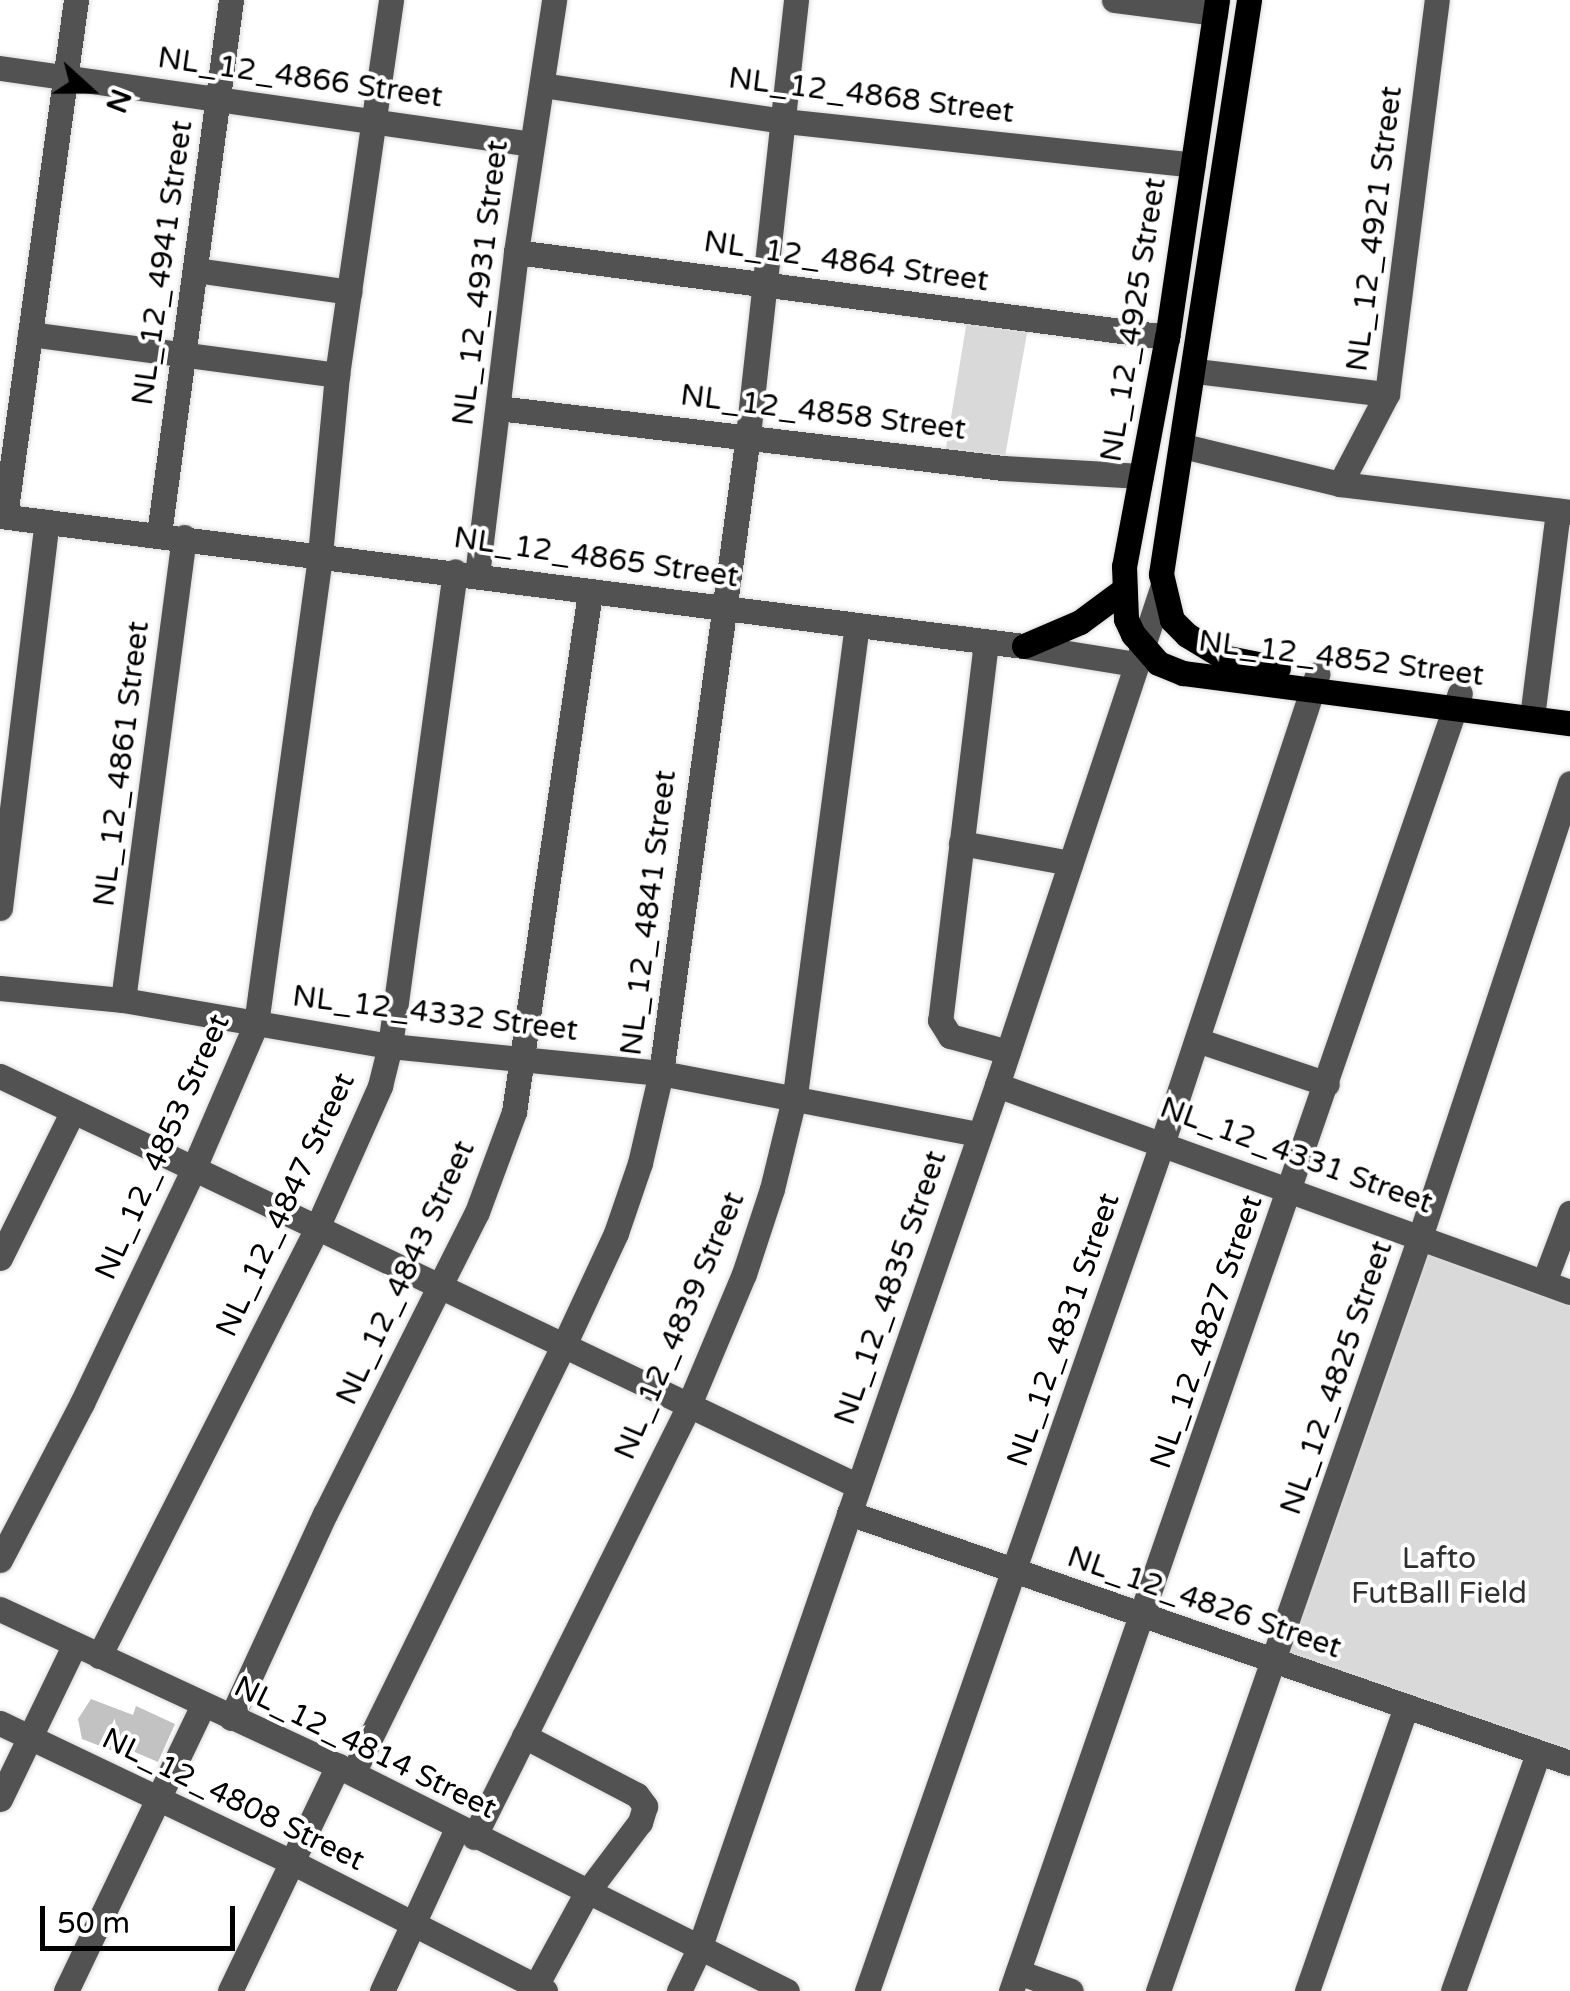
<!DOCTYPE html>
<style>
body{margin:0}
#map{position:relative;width:1570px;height:1991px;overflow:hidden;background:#fff;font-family:"Varela Round",sans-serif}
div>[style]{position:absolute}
.green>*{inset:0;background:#d9d9d9}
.building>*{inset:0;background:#c2c2c2}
.roads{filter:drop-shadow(0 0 2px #dbdbdb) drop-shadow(0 0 2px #dbdbdb)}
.minor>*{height:25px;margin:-12.5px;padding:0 12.5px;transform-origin:12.5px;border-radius:12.5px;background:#525252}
.major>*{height:25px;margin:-12.5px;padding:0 12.5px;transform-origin:12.5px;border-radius:12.5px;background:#000}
span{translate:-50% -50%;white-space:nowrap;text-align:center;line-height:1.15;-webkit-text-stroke:8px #fff;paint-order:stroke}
.street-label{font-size:30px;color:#000}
.park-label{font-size:30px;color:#303030}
.north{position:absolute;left:40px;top:40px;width:100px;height:100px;-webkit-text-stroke:8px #fff;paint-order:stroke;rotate:111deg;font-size:28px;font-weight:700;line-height:40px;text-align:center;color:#000}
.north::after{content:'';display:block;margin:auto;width:35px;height:45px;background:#000;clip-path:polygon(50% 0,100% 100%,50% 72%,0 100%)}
.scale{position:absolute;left:40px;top:1906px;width:195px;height:45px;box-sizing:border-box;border:5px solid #000;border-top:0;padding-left:12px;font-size:30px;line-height:35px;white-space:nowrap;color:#000;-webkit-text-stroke:8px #fff;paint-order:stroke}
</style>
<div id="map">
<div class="green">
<div style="clip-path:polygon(968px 314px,1029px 322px,1002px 473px,943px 466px)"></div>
<div style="clip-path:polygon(1415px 1236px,1570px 1297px,1570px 1758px,1272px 1662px)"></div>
</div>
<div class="building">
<div style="clip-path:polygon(91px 1699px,133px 1715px,136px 1706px,175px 1724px,158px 1762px,116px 1744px,113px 1751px,82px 1739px,78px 1719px)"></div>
</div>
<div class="roads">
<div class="minor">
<div style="left:1114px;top:0;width:102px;rotate:7.3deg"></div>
<div style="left:0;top:68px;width:537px;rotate:8.13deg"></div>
<div style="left:542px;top:85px;width:245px;rotate:8.5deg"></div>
<div style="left:784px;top:121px;width:411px;rotate:6.1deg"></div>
<div style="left:516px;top:252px;width:657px;rotate:7.44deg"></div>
<div style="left:195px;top:270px;width:156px;rotate:8.1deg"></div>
<div style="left:30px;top:334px;width:310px;rotate:7.6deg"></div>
<div style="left:1196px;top:371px;width:192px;rotate:6.9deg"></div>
<div style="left:1387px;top:394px;width:397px;rotate:-82.8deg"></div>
<div style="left:498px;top:408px;width:509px;rotate:6.78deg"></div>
<div style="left:1003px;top:468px;width:138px;rotate:3.3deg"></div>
<div style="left:1183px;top:446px;width:162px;rotate:13.6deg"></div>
<div style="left:1340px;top:484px;width:232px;rotate:6.9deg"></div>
<div style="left:1340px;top:484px;width:102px;rotate:-62.4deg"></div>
<div style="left:0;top:516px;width:1032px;rotate:7.24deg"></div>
<div style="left:1024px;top:646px;width:112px;rotate:9.2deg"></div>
<div style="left:5px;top:516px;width:521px;rotate:-82.17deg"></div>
<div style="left:159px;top:534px;width:539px;rotate:-82.32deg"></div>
<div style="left:477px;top:575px;width:325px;rotate:-83.1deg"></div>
<div style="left:516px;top:252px;width:255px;rotate:-81.4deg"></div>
<div style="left:986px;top:642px;width:381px;rotate:96.9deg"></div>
<div style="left:940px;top:1020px;width:19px;rotate:58deg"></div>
<div style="left:950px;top:1036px;width:60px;rotate:15.4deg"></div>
<div style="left:1532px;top:717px;width:208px;rotate:-82.8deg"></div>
<div style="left:961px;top:843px;width:111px;rotate:10.4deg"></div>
<div style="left:0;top:908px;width:389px;rotate:-83.1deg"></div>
<div style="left:0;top:988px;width:124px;rotate:5.6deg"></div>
<div style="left:123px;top:1000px;width:271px;rotate:9.8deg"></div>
<div style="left:390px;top:1046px;width:272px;rotate:5.7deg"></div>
<div style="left:661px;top:1073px;width:323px;rotate:10.9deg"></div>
<div style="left:123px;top:1000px;width:467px;rotate:-82.5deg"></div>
<div style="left:1197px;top:1040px;width:137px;rotate:18.7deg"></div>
<div style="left:0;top:1076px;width:951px;rotate:25.54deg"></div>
<div style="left:997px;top:1085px;width:609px;rotate:19.86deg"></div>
<div style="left:0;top:1258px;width:162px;rotate:-63.6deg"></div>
<div style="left:1544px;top:1282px;width:74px;rotate:-69.4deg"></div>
<div style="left:849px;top:1513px;width:763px;rotate:19.12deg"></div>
<div style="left:0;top:1560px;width:177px;rotate:-62.4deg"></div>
<div style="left:82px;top:1403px;width:258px;rotate:-64.5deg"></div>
<div style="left:193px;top:1170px;width:159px;rotate:-66.7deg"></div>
<div style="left:256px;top:1024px;width:473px;rotate:-82.2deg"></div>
<div style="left:320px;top:555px;width:181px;rotate:-84.6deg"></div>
<div style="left:337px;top:375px;width:379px;rotate:-81.8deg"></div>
<div style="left:0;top:1609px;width:373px;rotate:24.9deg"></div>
<div style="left:338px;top:1766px;width:502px;rotate:26.62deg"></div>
<div style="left:99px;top:1656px;width:478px;rotate:-63deg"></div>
<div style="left:316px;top:1230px;width:158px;rotate:-66deg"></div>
<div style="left:380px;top:1086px;width:41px;rotate:-76deg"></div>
<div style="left:390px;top:1046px;width:479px;rotate:-82.2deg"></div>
<div style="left:231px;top:1718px;width:225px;rotate:-65.3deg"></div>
<div style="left:325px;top:1514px;width:338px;rotate:-63.3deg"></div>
<div style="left:477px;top:1212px;width:107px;rotate:-69.7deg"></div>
<div style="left:514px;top:1112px;width:526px;rotate:-81.68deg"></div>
<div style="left:0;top:1723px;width:323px;rotate:25.5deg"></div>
<div style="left:292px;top:1862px;width:284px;rotate:27deg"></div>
<div style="left:524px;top:1736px;width:127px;rotate:27.6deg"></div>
<div style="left:637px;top:1795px;width:14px;rotate:54deg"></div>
<div style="left:645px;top:1806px;width:17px;rotate:107deg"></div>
<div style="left:640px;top:1822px;width:88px;rotate:127.1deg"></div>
<div style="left:587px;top:1892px;width:113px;rotate:118.6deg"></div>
<div style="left:353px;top:1773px;width:477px;rotate:-63.8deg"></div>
<div style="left:564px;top:1345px;width:123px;rotate:-65.1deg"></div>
<div style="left:616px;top:1233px;width:74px;rotate:-71.1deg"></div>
<div style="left:640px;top:1163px;width:92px;rotate:-76.9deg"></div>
<div style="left:661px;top:1073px;width:644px;rotate:-82.23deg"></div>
<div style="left:748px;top:435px;width:438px;rotate:-83.7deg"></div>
<div style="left:0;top:1799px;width:172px;rotate:-64.2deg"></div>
<div style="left:474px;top:1837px;width:480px;rotate:-63.5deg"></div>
<div style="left:688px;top:1407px;width:144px;rotate:-67.2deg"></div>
<div style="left:744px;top:1274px;width:89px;rotate:-71.8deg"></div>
<div style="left:772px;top:1189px;width:97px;rotate:-76.3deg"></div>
<div style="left:795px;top:1095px;width:473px;rotate:-82.5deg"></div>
<div style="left:1018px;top:1972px;width:56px;rotate:19.7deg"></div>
<div style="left:66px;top:1991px;width:317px;rotate:-64.4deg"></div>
<div style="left:230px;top:1991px;width:250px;rotate:-64.4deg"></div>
<div style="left:382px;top:1991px;width:179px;rotate:-65.2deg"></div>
<div style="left:679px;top:1991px;width:47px;rotate:-64.5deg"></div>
<div style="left:699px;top:1949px;width:914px;rotate:-70.97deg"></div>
<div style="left:997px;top:1085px;width:524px;rotate:-71.63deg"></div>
<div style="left:867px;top:1991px;width:900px;rotate:-70.8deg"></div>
<div style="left:1163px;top:1141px;width:492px;rotate:-71.7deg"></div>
<div style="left:1011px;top:1991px;width:1373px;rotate:-70.92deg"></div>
<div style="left:1158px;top:1991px;width:798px;rotate:-70.84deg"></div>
<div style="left:1420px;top:1237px;width:478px;rotate:-71.7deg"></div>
<div style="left:1307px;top:1991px;width:299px;rotate:-70.8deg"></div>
<div style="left:1453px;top:1991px;width:252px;rotate:-70.3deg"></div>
</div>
<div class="major">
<div style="left:1217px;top:0;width:341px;rotate:98.4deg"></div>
<div style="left:1167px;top:337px;width:233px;rotate:100.6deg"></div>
<div style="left:1124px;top:566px;width:53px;rotate:87.8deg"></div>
<div style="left:1126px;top:619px;width:17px;rotate:65deg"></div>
<div style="left:1133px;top:634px;width:38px;rotate:49deg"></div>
<div style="left:1158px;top:663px;width:27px;rotate:22deg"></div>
<div style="left:1183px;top:673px;width:390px;rotate:7.4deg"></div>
<div style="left:1249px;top:0;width:581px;rotate:98.72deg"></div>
<div style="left:1161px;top:574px;width:47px;rotate:76.6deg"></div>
<div style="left:1172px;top:620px;width:21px;rotate:45deg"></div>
<div style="left:1187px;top:635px;width:42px;rotate:31.4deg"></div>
<div style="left:1223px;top:657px;width:56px;rotate:11.3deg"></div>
<div style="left:1024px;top:646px;width:61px;rotate:-23.2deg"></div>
<div style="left:1080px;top:622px;width:52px;rotate:-36.4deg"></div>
</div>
</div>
<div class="street-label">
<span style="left:300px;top:78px;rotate:8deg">NL_12_4866 Street</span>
<span style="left:871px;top:96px;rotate:7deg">NL_12_4868 Street</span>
<span style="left:1375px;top:229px;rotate:-83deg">NL_12_4921 Street</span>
<span style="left:846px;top:262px;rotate:8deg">NL_12_4864 Street</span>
<span style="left:163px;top:263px;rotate:-82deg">NL_12_4941 Street</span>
<span style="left:481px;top:283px;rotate:-83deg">NL_12_4931 Street</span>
<span style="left:1134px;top:320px;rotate:-81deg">NL_12_4925 Street</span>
<span style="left:823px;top:413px;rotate:7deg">NL_12_4858 Street</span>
<span style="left:596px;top:558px;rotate:8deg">NL_12_4865 Street</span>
<span style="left:1341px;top:659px;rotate:7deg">NL_12_4852 Street</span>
<span style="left:122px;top:764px;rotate:-83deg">NL_12_4861 Street</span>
<span style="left:649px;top:913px;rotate:-83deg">NL_12_4841 Street</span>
<span style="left:435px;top:1014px;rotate:7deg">NL_12_4332 Street</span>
<span style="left:163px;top:1147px;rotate:-66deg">NL_12_4853 Street</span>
<span style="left:1296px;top:1156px;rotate:20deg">NL_12_4331 Street</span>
<span style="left:286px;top:1205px;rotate:-65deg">NL_12_4847 Street</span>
<span style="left:406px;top:1273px;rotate:-65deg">NL_12_4843 Street</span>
<span style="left:891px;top:1288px;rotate:-71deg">NL_12_4835 Street</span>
<span style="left:680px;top:1326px;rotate:-67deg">NL_12_4839 Street</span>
<span style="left:1064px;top:1330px;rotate:-71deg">NL_12_4831 Street</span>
<span style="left:1207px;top:1332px;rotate:-71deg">NL_12_4827 Street</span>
<span style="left:1337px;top:1378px;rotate:-71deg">NL_12_4825 Street</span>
<span style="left:1204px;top:1603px;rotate:19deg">NL_12_4826 Street</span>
<span style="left:365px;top:1748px;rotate:26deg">NL_12_4814 Street</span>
<span style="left:233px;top:1800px;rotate:26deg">NL_12_4808 Street</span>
</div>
<div class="park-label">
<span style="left:1439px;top:1576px">Lafto<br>FutBall Field</span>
</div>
<div class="north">N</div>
<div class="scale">50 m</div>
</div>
